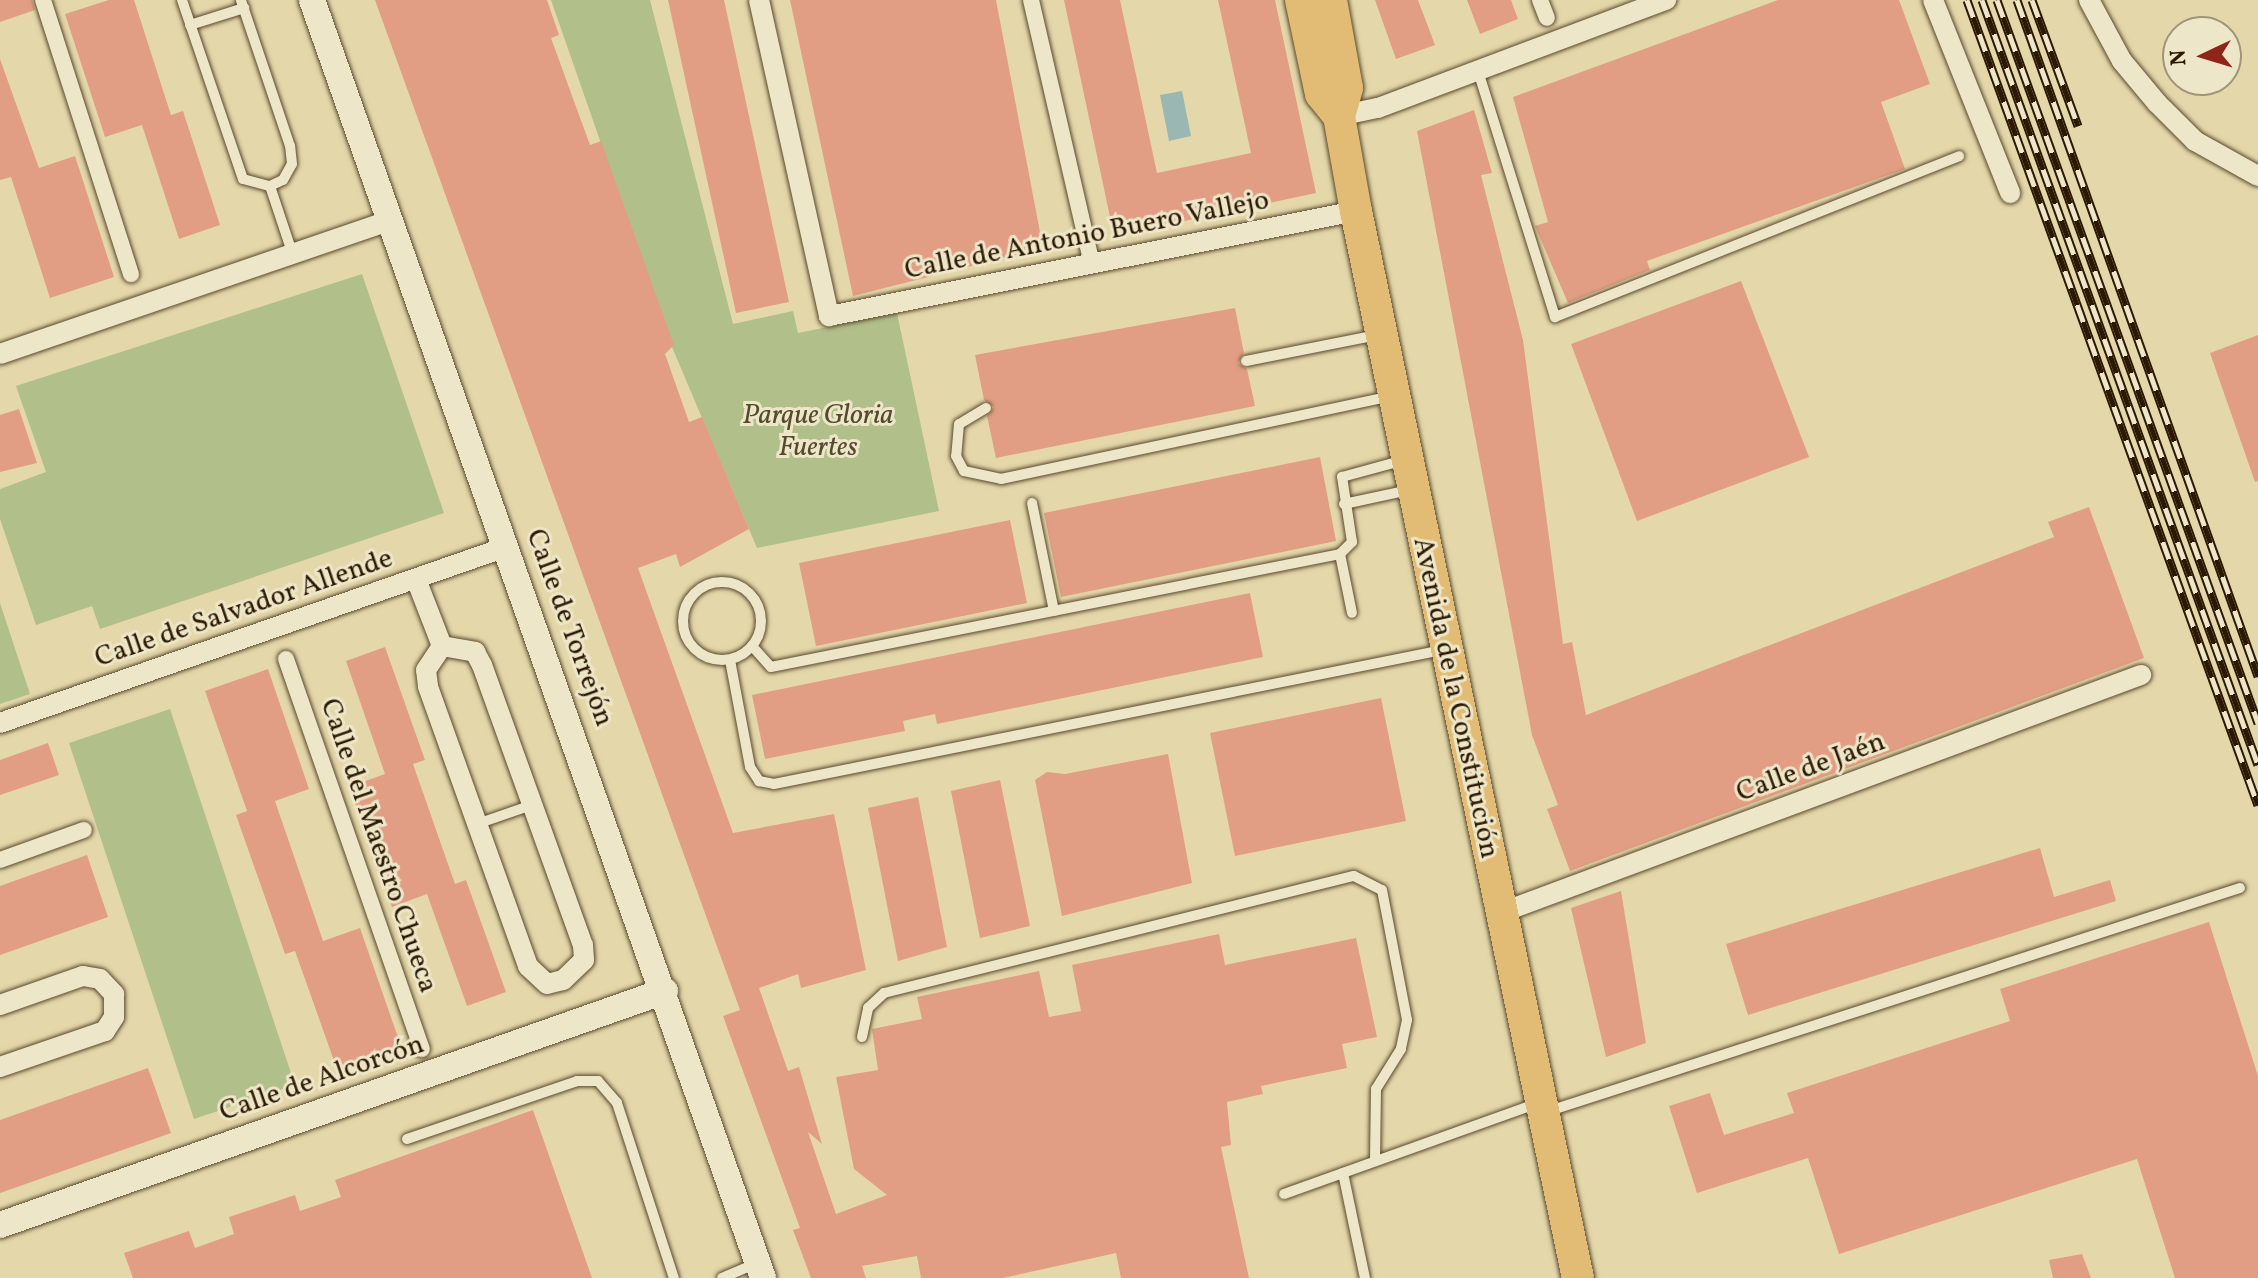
<!DOCTYPE html>
<meta charset="utf-8">
<style>
body{margin:0}
#map{position:relative;width:2258px;height:1278px;overflow:hidden;background:#e4d8aa;font-family:Vollkorn,serif}
div>[style]{position:absolute}
.green>*{inset:0;background:#b1bf8b}
.water>*{inset:0;background:#9ab7b4}
.building>*{inset:0;background:#e29e84}
.roads{filter:drop-shadow(0 0 2px #5a492d) drop-shadow(0 0 2px #5a492d)}
.service>*{height:10px;margin:-5px;padding:0 5px;transform-origin:5px;border-radius:5px;background:#ede6c8}
.service>.ring{margin:-5px;padding:0;box-sizing:content-box;background:none;border:10px solid #ede6c8;border-radius:50%}
.pedestrian>*{height:16px;margin:-8px;padding:0 8px;transform-origin:8px;border-radius:8px;background:#ede6c8}
.minor>*{height:20px;margin:-10px;padding:0 10px;transform-origin:10px;border-radius:10px;background:#ede6c8}
.tertiary>*{height:26px;margin:-13px;padding:0 13px;transform-origin:13px;border-radius:13px;background:#ede6c8}
.primary>*{height:32px;margin:-16px;padding:0 16px;transform-origin:16px;border-radius:16px;background:#e2bc75}
.rail>*{height:9px;margin-top:-4.5px;transform-origin:0;background:repeating-linear-gradient(90deg,#ede6c8 0 18px,#2c1903 0 36px);box-sizing:border-box;border-block:2px solid #2c1903}
span{translate:-50% -50%;white-space:nowrap;text-align:center;line-height:1.15;-webkit-text-stroke:6px #ede6c8;paint-order:stroke}
.street-label{font-size:28px;color:#2c1903}
.park-label{font-size:28px;color:#544b2c;font-style:italic}
.north{position:absolute;left:2162px;top:16px;width:80px;height:80px;box-sizing:border-box;background:#ede6c8;border:2px solid #a09479;border-radius:50%;rotate:266deg;font-size:22px;font-weight:700;line-height:32px;text-align:center;color:#2c1903}
.north::after{content:'';display:block;margin:auto;width:28px;height:36px;background:#8f2418;clip-path:polygon(50% 0,100% 100%,50% 72%,0 100%)}
</style>
<div id="map">
<div class="green">
<div style="clip-path:polygon(551px 0,650px 0,733px 324px,793px 311px,798px 333px,897px 313px,939px 511px,757px 548px,672px 347px)"></div>
<div style="clip-path:polygon(362px 274px,444px 513px,100px 629px,92px 606px,36px 625px,0 519px,0 489px,46px 472px,16px 386px)"></div>
<div style="clip-path:polygon(0 603px,30px 694px,0 704px)"></div>
<div style="clip-path:polygon(170px 709px,295px 1085px,194px 1119px,69px 743px)"></div>
</div>
<div class="water">
<div style="clip-path:polygon(1182px 91px,1191px 136px,1169px 141px,1160px 95px)"></div>
</div>
<div class="building">
<div style="clip-path:polygon(0 0,32px 0,35px 10px,0 22px)"></div>
<div style="clip-path:polygon(109px 0,134px 0,171px 115px,183px 111px,220px 225px,179px 239px,142px 125px,105px 137px,65px 14px)"></div>
<div style="clip-path:polygon(375px 0,547px 0,559px 35px,551px 38px,590px 145px,601px 141px,674px 345px,665px 354px,689px 422px,702px 417px,749px 529px,680px 567px,676px 554px,638px 568px,733px 833px,834px 814px,866px 970px,801px 988px,798px 974px,759px 988px,788px 1071px,799px 1067px,822px 1144px,808px 1132px,836px 1214px,887px 1195px,854px 1169px,836px 1077px,878px 1070px,872px 1029px,922px 1019px,917px 997px,1039px 971px,1049px 1017px,1081px 1011px,1072px 965px,1219px 934px,1225px 965px,1356px 938px,1377px 1037px,1342px 1044px,1347px 1068px,1261px 1086px,1263px 1094px,1227px 1102px,1231px 1145px,1221px 1147px,1249px 1278px,1121px 1278px,1116px 1253px,1003px 1278px,921px 1278px,917px 1256px,862px 1266px,866px 1278px,811px 1278px,793px 1230px,800px 1228px,723px 1016px,740px 1010px)"></div>
<div style="clip-path:polygon(668px 0,724px 0,789px 302px,736px 313px)"></div>
<div style="clip-path:polygon(790px 0,996px 0,1043px 248px,853px 296px)"></div>
<div style="clip-path:polygon(1064px 0,1120px 0,1157px 173px,1251px 153px,1218px 0,1275px 0,1316px 193px,1114px 236px)"></div>
<div style="clip-path:polygon(1375px 0,1418px 0,1435px 45px,1396px 59px)"></div>
<div style="clip-path:polygon(1467px 0,1511px 0,1518px 19px,1480px 34px)"></div>
<div style="clip-path:polygon(1778px 0,1899px 0,1930px 84px,1881px 102px,1905px 169px,1647px 261px,1650px 270px,1568px 303px,1535px 226px,1548px 222px,1513px 97px)"></div>
<div style="clip-path:polygon(0 59px,39px 168px,75px 156px,114px 277px,50px 298px,11px 177px,0 180px)"></div>
<div style="clip-path:polygon(1474px 110px,1492px 173px,1481px 175px,1523px 340px,1563px 644px,1572px 642px,1586px 715px,2054px 537px,2048px 522px,2089px 507px,2144px 658px,1570px 871px,1547px 809px,1558px 805px,1532px 735px,1417px 131px)"></div>
<div style="clip-path:polygon(1741px 281px,1809px 457px,1637px 521px,1571px 344px)"></div>
<div style="clip-path:polygon(1235px 308px,1244px 353px,1238px 363px,1247px 369px,1255px 406px,996px 458px,987px 416px,994px 407px,984px 400px,975px 355px)"></div>
<div style="clip-path:polygon(2258px 335px,2258px 481px,2255px 482px,2210px 353px)"></div>
<div style="clip-path:polygon(19px 409px,37px 463px,0 472px,0 415px)"></div>
<div style="clip-path:polygon(1320px 457px,1336px 541px,1061px 597px,1044px 513px)"></div>
<div style="clip-path:polygon(1010px 520px,1027px 603px,816px 646px,799px 563px)"></div>
<div style="clip-path:polygon(1250px 593px,1263px 657px,937px 724px,935px 714px,903px 721px,905px 731px,765px 759px,752px 695px)"></div>
<div style="clip-path:polygon(385px 647px,425px 760px,413px 764px,455px 884px,466px 880px,506px 992px,467px 1006px,427px 894px,392px 907px,349px 787px,385px 774px,346px 661px)"></div>
<div style="clip-path:polygon(268px 669px,309px 789px,275px 801px,323px 941px,360px 928px,402px 1049px,338px 1072px,295px 951px,285px 954px,236px 815px,247px 811px,205px 691px)"></div>
<div style="clip-path:polygon(1381px 698px,1406px 821px,1235px 856px,1210px 733px)"></div>
<div style="clip-path:polygon(48px 743px,59px 775px,0 795px,0 760px)"></div>
<div style="clip-path:polygon(1168px 754px,1192px 883px,1062px 916px,1035px 780px,1047px 772px,1065px 774px)"></div>
<div style="clip-path:polygon(1000px 780px,1030px 926px,980px 938px,951px 791px)"></div>
<div style="clip-path:polygon(918px 797px,947px 947px,898px 961px,868px 808px)"></div>
<div style="clip-path:polygon(2040px 848px,2054px 897px,2110px 880px,2116px 901px,1748px 1015px,1726px 944px)"></div>
<div style="clip-path:polygon(87px 855px,108px 917px,0 955px,0 886px)"></div>
<div style="clip-path:polygon(1621px 891px,1646px 1043px,1606px 1057px,1571px 908px)"></div>
<div style="clip-path:polygon(2209px 922px,2258px 1076px,2258px 1278px,2175px 1278px,2137px 1159px,1839px 1254px,1808px 1158px,1697px 1193px,1669px 1106px,1710px 1093px,1724px 1135px,1794px 1113px,1787px 1093px,2010px 1021px,2000px 989px)"></div>
<div style="clip-path:polygon(148px 1068px,171px 1133px,0 1193px,0 1120px)"></div>
<div style="clip-path:polygon(533px 1110px,592px 1278px,133px 1278px,124px 1253px,189px 1231px,195px 1248px,234px 1234px,229px 1217px,295px 1195px,300px 1211px,341px 1197px,335px 1180px)"></div>
<div style="clip-path:polygon(2082px 1254px,2091px 1278px,2053px 1278px,2049px 1260px)"></div>
</div>
<div class="roads">
<div class="service">
<div style="left:182px;top:0;width:189px;rotate:71.2deg"></div>
<div style="left:243px;top:179px;width:28px;rotate:15deg"></div>
<div style="left:270px;top:186px;width:14px;rotate:-25deg"></div>
<div style="left:283px;top:180px;width:18px;rotate:-61deg"></div>
<div style="left:292px;top:164px;width:18px;rotate:-96deg"></div>
<div style="left:290px;top:146px;width:154px;rotate:-108.6deg"></div>
<div style="left:190px;top:25px;width:57px;rotate:-17.5deg"></div>
<div style="left:1478px;top:71px;width:258px;rotate:72.6deg"></div>
<div style="left:1555px;top:317px;width:435px;rotate:-21.7deg"></div>
<div style="left:270px;top:186px;width:73px;rotate:71.6deg"></div>
<div style="left:1246px;top:361px;width:134px;rotate:-11.2deg"></div>
<div style="left:986px;top:408px;width:31px;rotate:149deg"></div>
<div style="left:959px;top:424px;width:32px;rotate:95deg"></div>
<div style="left:956px;top:456px;width:17px;rotate:62deg"></div>
<div style="left:964px;top:471px;width:38px;rotate:12deg"></div>
<div style="left:1001px;top:479px;width:399px;rotate:-12deg"></div>
<div style="left:1032px;top:503px;width:110px;rotate:78.5deg"></div>
<div style="left:1344px;top:504px;width:66px;rotate:-12.2deg"></div>
<div style="left:1340px;top:554px;width:60px;rotate:78.5deg"></div>
<div class="ring" style="left:683px;top:582px;width:68px;height:68px"></div>
<div style="left:752px;top:646px;width:28px;rotate:48deg"></div>
<div style="left:771px;top:667px;width:580px;rotate:-11.23deg"></div>
<div style="left:1340px;top:554px;width:17px;rotate:-45deg"></div>
<div style="left:1352px;top:542px;width:66px;rotate:-98.7deg"></div>
<div style="left:1342px;top:477px;width:64px;rotate:-15.3deg"></div>
<div style="left:730px;top:660px;width:109px;rotate:79.4deg"></div>
<div style="left:750px;top:767px;width:17px;rotate:57deg"></div>
<div style="left:759px;top:781px;width:15px;rotate:11deg"></div>
<div style="left:774px;top:784px;width:681px;rotate:-11.34deg"></div>
<div style="left:477px;top:824px;width:58px;rotate:-19.1deg"></div>
<div style="left:862px;top:1037px;width:30px;rotate:-78deg"></div>
<div style="left:868px;top:1008px;width:22px;rotate:-43deg"></div>
<div style="left:884px;top:993px;width:484px;rotate:-14deg"></div>
<div style="left:1354px;top:876px;width:31px;rotate:27deg"></div>
<div style="left:1382px;top:890px;width:132px;rotate:79.1deg"></div>
<div style="left:1407px;top:1020px;width:30px;rotate:102deg"></div>
<div style="left:1401px;top:1049px;width:47px;rotate:122deg"></div>
<div style="left:1376px;top:1089px;width:72px;rotate:90.8deg"></div>
<div style="left:1549px;top:1111px;width:726px;rotate:-17.89deg"></div>
<div style="left:407px;top:1139px;width:180px;rotate:-18.8deg"></div>
<div style="left:577px;top:1081px;width:21px"></div>
<div style="left:598px;top:1081px;width:29px;rotate:49deg"></div>
<div style="left:617px;top:1103px;width:184px;rotate:72deg"></div>
<div style="left:1343px;top:1173px;width:107px;rotate:78.2deg"></div>
<div style="left:1284px;top:1194px;width:268px;rotate:-19.7deg"></div>
<div style="left:722px;top:1278px;width:38px;rotate:-23deg"></div>
</div>
<div class="pedestrian">
<div style="left:43px;top:0;width:288px;rotate:72.2deg"></div>
<div style="left:1031px;top:0;width:271px;rotate:77deg"></div>
<div style="left:1540px;top:0;width:19px;rotate:69deg"></div>
<div style="left:286px;top:659px;width:413px;rotate:70.8deg"></div>
<div style="left:0;top:860px;width:89px;rotate:-19.7deg"></div>
</div>
<div class="minor">
<div style="left:759px;top:0;width:324px;rotate:77.5deg"></div>
<div style="left:829px;top:316px;width:537px;rotate:-11.27deg"></div>
<div style="left:1933px;top:0;width:208px;rotate:68.2deg"></div>
<div style="left:2089px;top:0;width:69px;rotate:61.6deg"></div>
<div style="left:2122px;top:61px;width:55px;rotate:50.2deg"></div>
<div style="left:2157px;top:103px;width:54px;rotate:45deg"></div>
<div style="left:2195px;top:141px;width:72px;rotate:29.1deg"></div>
<div style="left:1339px;top:116px;width:40px;rotate:-12deg"></div>
<div style="left:1378px;top:108px;width:308px;rotate:-20.6deg"></div>
<div style="left:0;top:354px;width:413px;rotate:-18.9deg"></div>
<div style="left:416px;top:579px;width:72px;rotate:68.8deg"></div>
<div style="left:442px;top:646px;width:34px;rotate:10deg"></div>
<div style="left:475px;top:652px;width:15px;rotate:62deg"></div>
<div style="left:482px;top:665px;width:298px;rotate:70.2deg"></div>
<div style="left:583px;top:945px;width:15px;rotate:86deg"></div>
<div style="left:584px;top:960px;width:29px;rotate:136deg"></div>
<div style="left:563px;top:980px;width:16px;rotate:166deg"></div>
<div style="left:547px;top:984px;width:26px;rotate:-137deg"></div>
<div style="left:528px;top:966px;width:297px;rotate:-109.7deg"></div>
<div style="left:428px;top:686px;width:16px;rotate:-97deg"></div>
<div style="left:426px;top:670px;width:29px;rotate:-56deg"></div>
<div style="left:0;top:723px;width:536px;rotate:-19.18deg"></div>
<div style="left:1500px;top:913px;width:684px;rotate:-20.37deg"></div>
<div style="left:0;top:1005px;width:88px;rotate:-19.3deg"></div>
<div style="left:83px;top:976px;width:17px;rotate:10deg"></div>
<div style="left:100px;top:979px;width:21px;rotate:47deg"></div>
<div style="left:114px;top:994px;width:23px;rotate:90deg"></div>
<div style="left:114px;top:1017px;width:17px;rotate:123deg"></div>
<div style="left:105px;top:1031px;width:111px;rotate:161.1deg"></div>
</div>
<div class="tertiary">
<div style="left:312px;top:0;width:1355px;rotate:70.56deg"></div>
<div style="left:0;top:1225px;width:705px;rotate:-19.39deg"></div>
</div>
<div class="primary">
<div style="left:1301px;top:0;width:96px;rotate:78deg"></div>
<div style="left:1321px;top:94px;width:28px;rotate:51deg"></div>
<div style="left:1331px;top:0;width:89px;rotate:79.7deg"></div>
<div style="left:1347px;top:88px;width:29px;rotate:106deg"></div>
<div style="left:1339px;top:116px;width:97px;rotate:79.9deg"></div>
<div style="left:1356px;top:211px;width:1090px;rotate:78.25deg"></div>
</div>
</div>
<div class="rail">
<div style="left:1967px;top:0;width:856px;rotate:70.13deg"></div>
<div style="left:1982px;top:0;width:813px;rotate:70.16deg"></div>
<div style="left:1997px;top:0;width:769px;rotate:70.15deg"></div>
<div style="left:2017px;top:0;width:718px;rotate:70.38deg"></div>
<div style="left:2032px;top:0;width:134px;rotate:69.9deg"></div>
</div>
<div class="street-label">
<span style="left:1087px;top:236px;rotate:-11deg">Calle de Antonio Buero Vallejo</span>
<span style="left:244px;top:609px;rotate:-19deg">Calle de Salvador Allende</span>
<span style="left:569px;top:628px;rotate:70deg">Calle de Torrejón</span>
<span style="left:1455px;top:698px;rotate:78deg">Avenida de la Constitución</span>
<span style="left:1811px;top:768px;rotate:-20deg">Calle de Jaén</span>
<span style="left:378px;top:846px;rotate:71deg">Calle del Maestro Chueca</span>
<span style="left:322px;top:1079px;rotate:-19deg">Calle de Alcorcón</span>
</div>
<div class="park-label">
<span style="left:818px;top:432px">Parque Gloria<br>Fuertes</span>
</div>
<div class="north">N</div>
</div>
